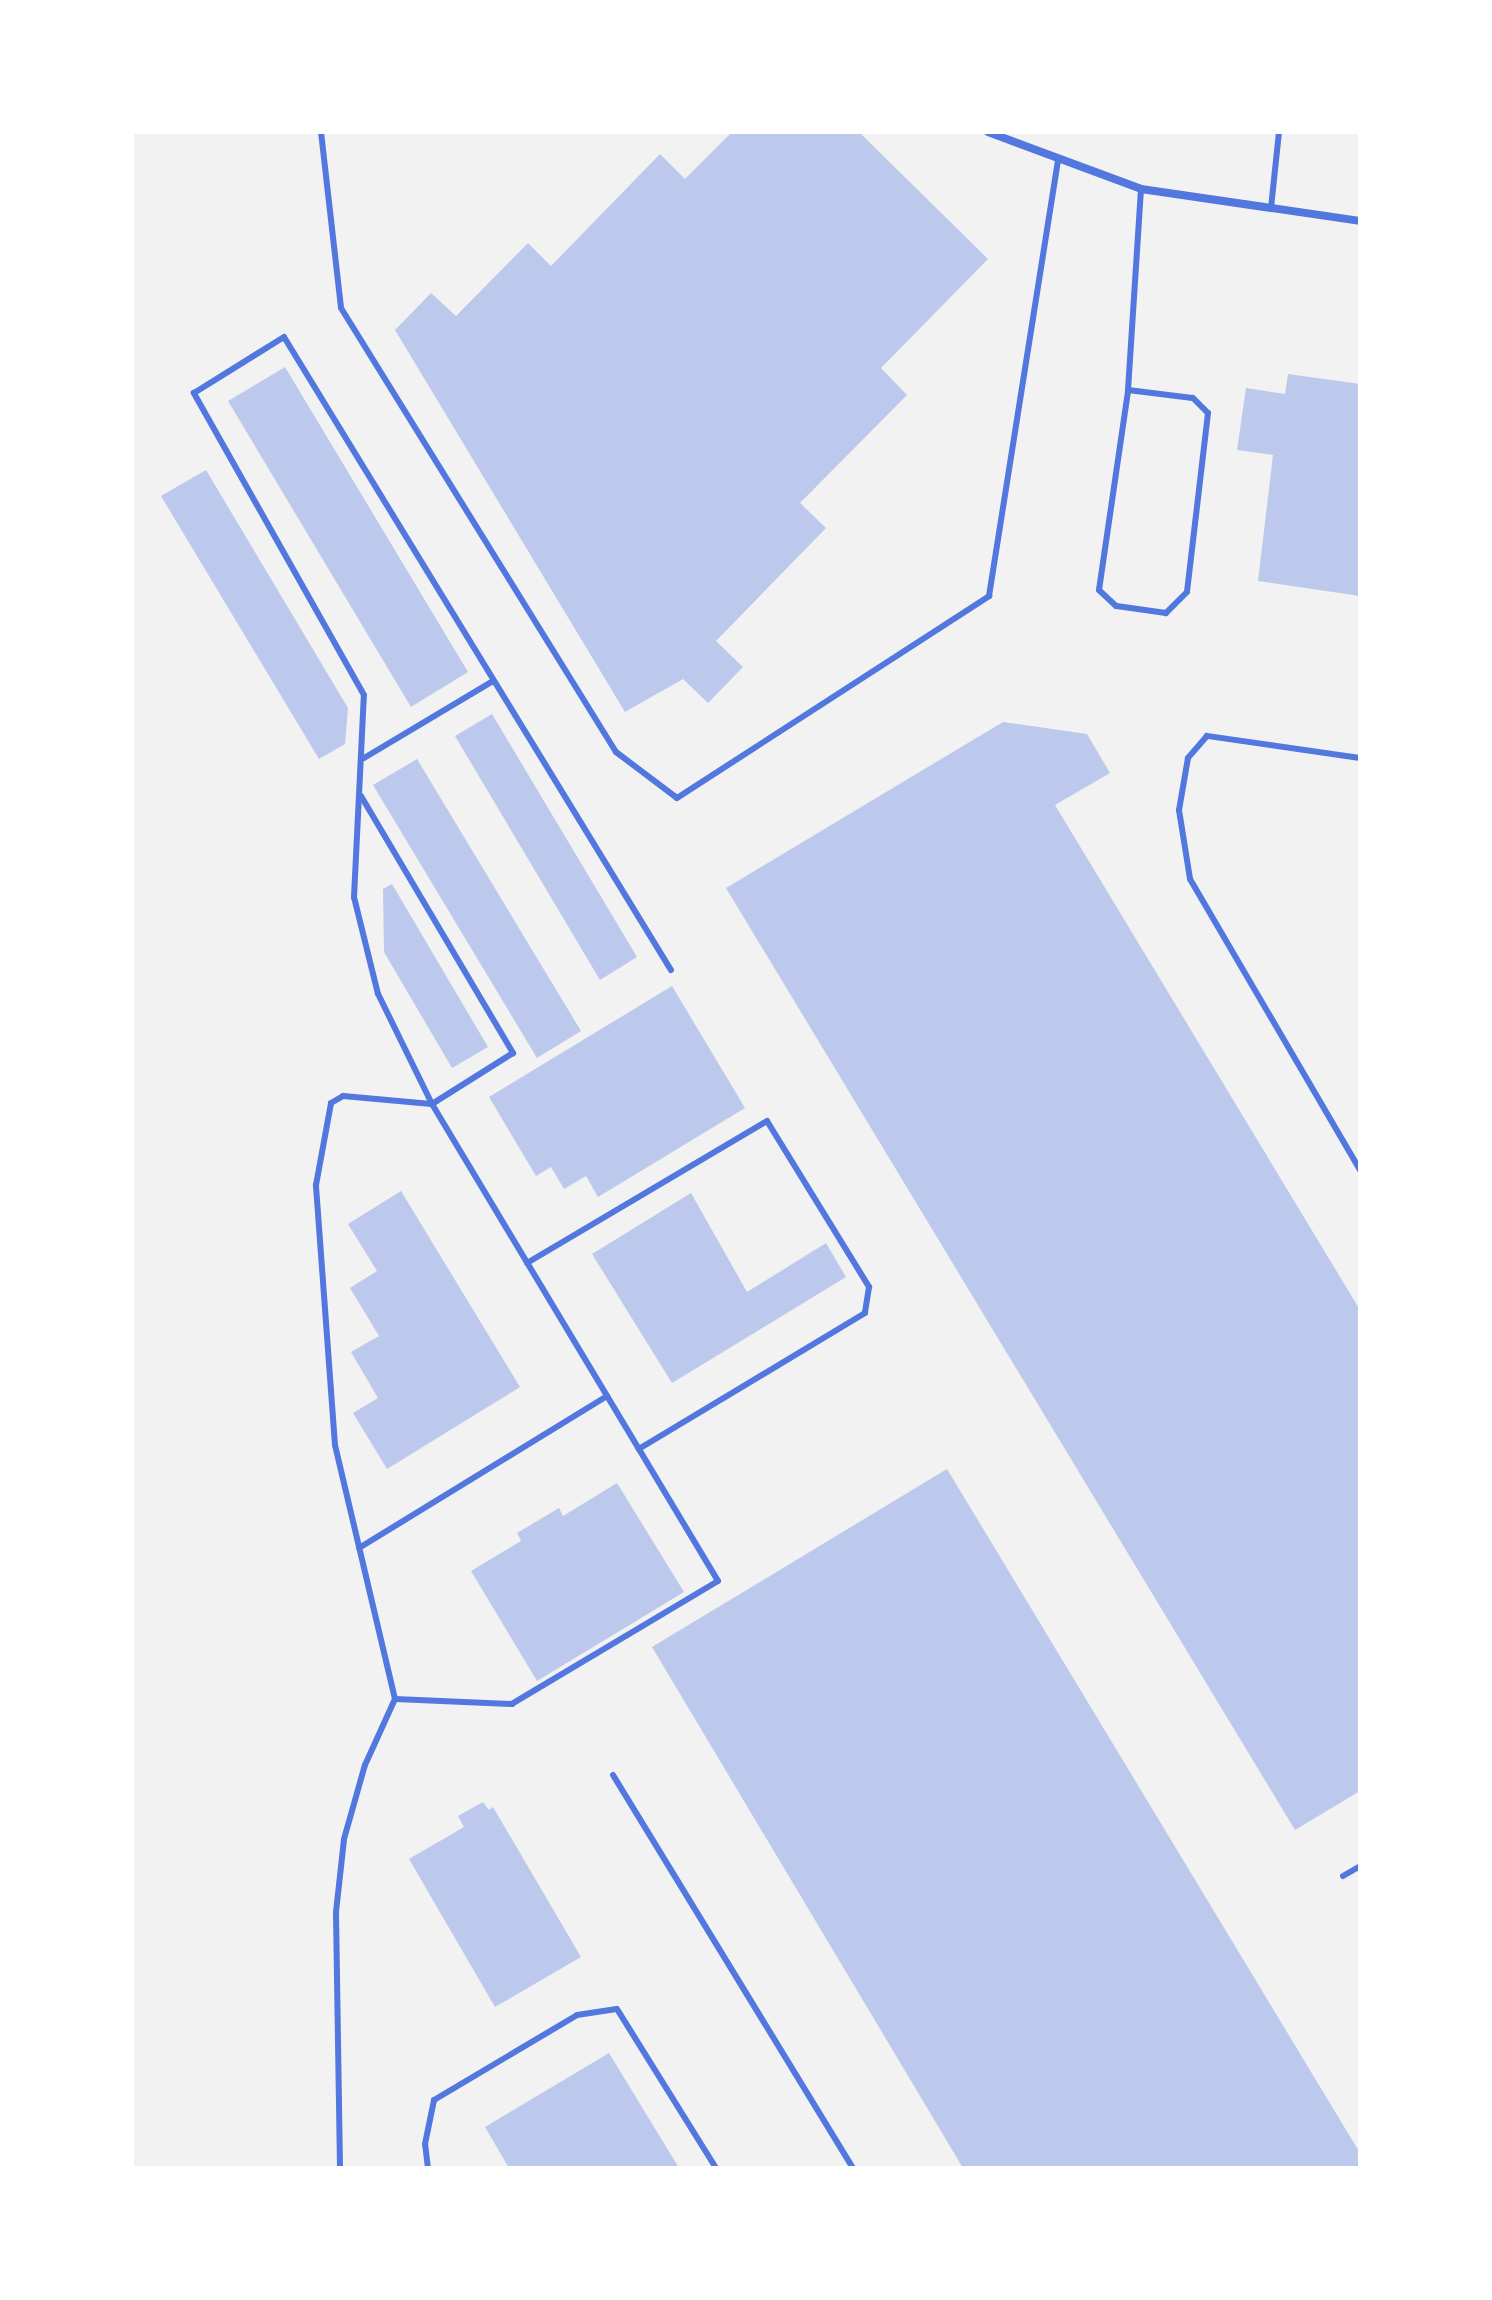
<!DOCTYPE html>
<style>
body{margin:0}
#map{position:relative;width:1492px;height:2300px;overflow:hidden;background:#f2f2f2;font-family:"Source Sans 3",sans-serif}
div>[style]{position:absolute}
.building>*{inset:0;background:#bdc9ec}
.service>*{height:6px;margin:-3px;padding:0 3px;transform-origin:3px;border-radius:3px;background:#5277de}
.minor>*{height:8px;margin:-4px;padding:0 4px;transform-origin:4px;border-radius:4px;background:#5277de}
span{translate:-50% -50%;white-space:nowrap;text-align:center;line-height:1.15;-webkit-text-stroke:8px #fff;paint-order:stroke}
.frame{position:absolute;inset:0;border:134px solid #fff;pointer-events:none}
</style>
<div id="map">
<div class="building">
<div style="clip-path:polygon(732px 132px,859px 132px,988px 259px,881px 368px,907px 395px,800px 503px,826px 528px,716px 641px,743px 667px,708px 703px,683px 679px,625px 712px,395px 330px,431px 293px,456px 316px,528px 243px,551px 266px,660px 154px,685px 179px)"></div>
<div style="clip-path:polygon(285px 367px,468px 672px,411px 707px,228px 401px)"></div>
<div style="clip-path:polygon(1288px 374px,1360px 384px,1360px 596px,1258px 581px,1273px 455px,1237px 450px,1246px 388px,1285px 394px)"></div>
<div style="clip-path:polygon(206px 470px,348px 708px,345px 744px,319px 759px,161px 496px)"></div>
<div style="clip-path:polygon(492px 714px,637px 957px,600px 980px,455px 736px)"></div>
<div style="clip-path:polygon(1003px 722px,1087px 734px,1110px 773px,1055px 805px,1360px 1310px,1360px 1791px,1295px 1830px,726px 888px)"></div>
<div style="clip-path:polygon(417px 759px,581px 1031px,537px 1058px,373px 785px)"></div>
<div style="clip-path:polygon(392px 884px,488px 1047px,452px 1068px,384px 952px,383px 889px)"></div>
<div style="clip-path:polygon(672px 986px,745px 1108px,598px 1197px,586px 1176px,564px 1189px,551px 1167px,536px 1176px,489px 1097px)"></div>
<div style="clip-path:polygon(401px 1191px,520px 1387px,387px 1469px,353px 1413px,378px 1398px,351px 1352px,379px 1336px,350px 1288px,377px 1271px,348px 1224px)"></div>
<div style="clip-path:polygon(691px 1193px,747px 1292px,826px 1243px,846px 1277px,672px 1383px,592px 1254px)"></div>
<div style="clip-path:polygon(947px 1469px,1360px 2153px,1360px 2168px,963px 2168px,652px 1647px)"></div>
<div style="clip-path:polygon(617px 1483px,684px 1592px,537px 1681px,471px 1571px,521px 1541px,517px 1533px,559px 1508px,563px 1516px)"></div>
<div style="clip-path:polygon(483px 1802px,489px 1810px,493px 1807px,581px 1957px,495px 2007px,409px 1859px,464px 1827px,458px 1816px)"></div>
<div style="clip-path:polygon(609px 2053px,679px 2168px,509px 2168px,485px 2127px)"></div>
</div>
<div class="service">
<div style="left:321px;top:132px;width:177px;rotate:83.5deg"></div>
<div style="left:341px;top:308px;width:522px;rotate:58.23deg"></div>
<div style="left:616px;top:752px;width:76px;rotate:37deg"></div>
<div style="left:677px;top:798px;width:372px;rotate:-32.9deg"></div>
<div style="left:989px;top:596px;width:441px;rotate:-81deg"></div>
<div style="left:1271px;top:208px;width:76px;rotate:-84deg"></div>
<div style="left:1128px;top:390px;width:65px;rotate:7deg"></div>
<div style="left:1193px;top:398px;width:21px;rotate:45deg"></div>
<div style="left:1208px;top:413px;width:180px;rotate:96.7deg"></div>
<div style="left:1187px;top:592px;width:30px;rotate:135deg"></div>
<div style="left:1166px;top:613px;width:50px;rotate:-172deg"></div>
<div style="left:1116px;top:606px;width:23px;rotate:-137deg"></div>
<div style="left:1099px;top:590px;width:202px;rotate:-81.7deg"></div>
<div style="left:1128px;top:390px;width:201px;rotate:-86.3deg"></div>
<div style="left:364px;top:758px;width:150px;rotate:-30.8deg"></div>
<div style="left:1360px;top:758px;width:155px;rotate:-171.8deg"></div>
<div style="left:1207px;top:736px;width:29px;rotate:131deg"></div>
<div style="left:1188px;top:758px;width:53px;rotate:99.8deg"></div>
<div style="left:1179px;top:810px;width:70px;rotate:80.9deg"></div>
<div style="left:1190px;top:879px;width:337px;rotate:59.7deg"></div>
<div style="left:361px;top:796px;width:299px;rotate:59.4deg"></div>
<div style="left:513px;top:1053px;width:96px;rotate:147.8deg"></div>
<div style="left:432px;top:1104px;width:123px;rotate:-116.1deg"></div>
<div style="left:378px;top:994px;width:100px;rotate:-103.9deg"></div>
<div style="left:354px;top:897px;width:202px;rotate:-87.2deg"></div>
<div style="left:364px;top:695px;width:347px;rotate:-119.4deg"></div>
<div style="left:194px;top:393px;width:106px;rotate:-31.9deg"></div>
<div style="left:284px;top:337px;width:742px;rotate:58.56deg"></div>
<div style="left:527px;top:1263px;width:279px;rotate:-30.6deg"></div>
<div style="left:767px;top:1121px;width:195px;rotate:58.4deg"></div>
<div style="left:869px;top:1287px;width:26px;rotate:99deg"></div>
<div style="left:865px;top:1313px;width:264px;rotate:149deg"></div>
<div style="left:359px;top:1548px;width:291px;rotate:-31.5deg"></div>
<div style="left:613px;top:1775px;width:460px;rotate:58.6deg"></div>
<div style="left:1343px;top:1876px;width:20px;rotate:-30deg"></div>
<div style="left:340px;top:2168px;width:256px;rotate:-90.9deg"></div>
<div style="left:336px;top:1912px;width:73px;rotate:-83.7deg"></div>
<div style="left:344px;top:1839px;width:77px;rotate:-74.2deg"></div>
<div style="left:365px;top:1765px;width:72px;rotate:-65.6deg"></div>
<div style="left:395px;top:1699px;width:261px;rotate:-103.3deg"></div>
<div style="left:335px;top:1445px;width:261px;rotate:-94.2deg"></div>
<div style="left:316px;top:1185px;width:83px;rotate:-79.6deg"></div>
<div style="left:331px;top:1103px;width:14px;rotate:-30deg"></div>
<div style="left:343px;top:1096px;width:89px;rotate:5.1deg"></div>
<div style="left:432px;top:1104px;width:556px;rotate:59.05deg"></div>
<div style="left:718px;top:1581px;width:240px;rotate:149.2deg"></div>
<div style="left:512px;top:1704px;width:117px;rotate:-177.6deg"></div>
<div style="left:428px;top:2168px;width:24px;rotate:-97deg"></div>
<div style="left:425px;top:2144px;width:45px;rotate:-78.4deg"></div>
<div style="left:434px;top:2100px;width:166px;rotate:-30.7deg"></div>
<div style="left:577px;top:2015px;width:40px;rotate:-8.5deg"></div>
<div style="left:617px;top:2009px;width:187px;rotate:58.1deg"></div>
</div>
<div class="minor">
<div style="left:988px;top:132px;width:163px;rotate:20.4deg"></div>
<div style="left:1141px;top:189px;width:221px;rotate:8.3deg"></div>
</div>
<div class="frame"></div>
</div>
